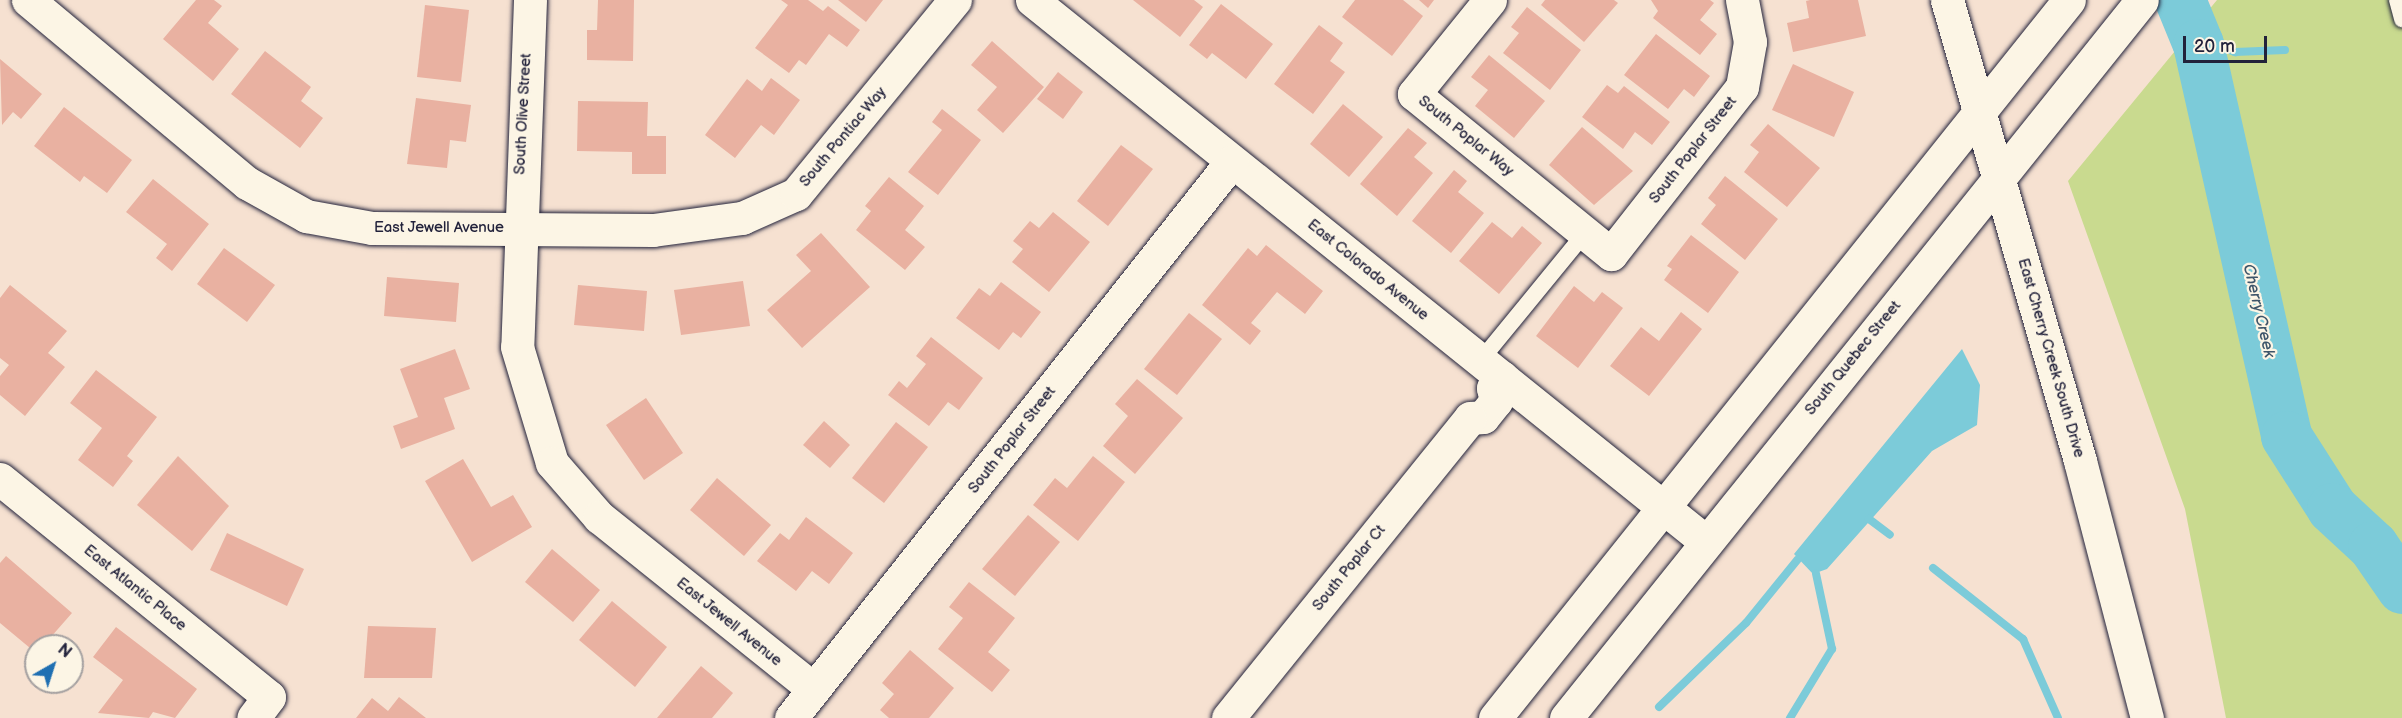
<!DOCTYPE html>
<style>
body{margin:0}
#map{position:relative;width:2402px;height:718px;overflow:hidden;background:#f6e1d1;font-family:"Balsamiq Sans",sans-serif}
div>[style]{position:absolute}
.green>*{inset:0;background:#c9da8f}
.water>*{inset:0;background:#7ccbd9}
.stream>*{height:8px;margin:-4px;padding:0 4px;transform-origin:4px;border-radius:4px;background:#7ccbd9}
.river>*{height:51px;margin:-25.5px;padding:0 25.5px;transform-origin:25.5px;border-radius:25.5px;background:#7ccbd9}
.building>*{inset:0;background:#e9b1a1}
.roads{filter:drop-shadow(0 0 2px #22223b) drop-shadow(0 0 2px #22223b)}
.lane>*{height:16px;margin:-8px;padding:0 8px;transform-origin:8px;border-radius:8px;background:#fcf5e5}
.street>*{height:33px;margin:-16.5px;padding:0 16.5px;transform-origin:16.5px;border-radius:16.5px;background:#fcf5e5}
.secondary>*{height:33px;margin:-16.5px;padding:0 16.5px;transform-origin:16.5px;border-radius:16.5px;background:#fcf5e5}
span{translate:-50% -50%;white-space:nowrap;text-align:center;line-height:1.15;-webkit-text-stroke:4.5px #fcf5e5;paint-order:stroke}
.street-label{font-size:15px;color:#22223b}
.water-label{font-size:16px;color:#3d556a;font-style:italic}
.north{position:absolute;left:24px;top:634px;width:60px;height:60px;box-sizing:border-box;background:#fcf5e5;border:2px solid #a5a1a1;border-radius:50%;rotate:39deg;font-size:16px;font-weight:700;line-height:24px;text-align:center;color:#22223b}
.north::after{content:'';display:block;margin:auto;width:21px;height:27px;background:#1f6fb2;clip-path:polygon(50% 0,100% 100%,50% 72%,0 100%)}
.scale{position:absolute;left:2183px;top:36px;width:84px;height:27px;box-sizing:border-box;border:3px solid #22223b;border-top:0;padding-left:8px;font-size:18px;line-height:21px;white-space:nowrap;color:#22223b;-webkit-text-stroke:4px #fcf5e5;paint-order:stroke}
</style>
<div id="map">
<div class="green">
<div style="clip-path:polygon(2217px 0,2402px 0,2402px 718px,2226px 718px,2185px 509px,2068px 181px)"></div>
</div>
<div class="water">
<div style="clip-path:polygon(1962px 349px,1980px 385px,1977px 425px,1932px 451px,1827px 569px,1813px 574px,1794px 554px)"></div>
</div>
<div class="stream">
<div style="left:2188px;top:22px;width:31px;rotate:42deg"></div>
<div style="left:2211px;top:43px;width:26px;rotate:21deg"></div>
<div style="left:2235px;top:52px;width:50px;rotate:-2.3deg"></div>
<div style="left:1869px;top:519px;width:26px;rotate:37deg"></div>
<div style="left:1933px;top:568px;width:115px;rotate:38.3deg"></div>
<div style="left:2023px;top:639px;width:86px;rotate:66.1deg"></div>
<div style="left:1659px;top:707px;width:121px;rotate:-44deg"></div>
<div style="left:1746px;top:623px;width:82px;rotate:-50.9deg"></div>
<div style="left:1790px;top:718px;width:81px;rotate:-58.7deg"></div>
<div style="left:1832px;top:649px;width:77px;rotate:-102deg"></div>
</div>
<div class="river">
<div style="left:2180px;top:0;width:48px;rotate:67.8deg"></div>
<div style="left:2198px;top:44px;width:402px;rotate:77.3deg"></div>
<div style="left:2286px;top:436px;width:85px;rotate:57.4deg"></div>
<div style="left:2332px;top:508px;width:56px;rotate:42.8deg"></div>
<div style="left:2373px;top:546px;width:51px;rotate:55.4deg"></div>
</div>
<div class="building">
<div style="clip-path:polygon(196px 0,214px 0,222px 6px,208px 23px,239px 49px,213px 81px,163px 39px)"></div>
<div style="clip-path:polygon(598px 0,634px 0,633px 61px,587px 60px,587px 30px,597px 30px)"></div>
<div style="clip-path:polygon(781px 0,808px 0,823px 11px,828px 6px,860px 30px,847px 47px,829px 34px,806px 65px,799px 60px,789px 73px,755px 48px,788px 5px)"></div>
<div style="clip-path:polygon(838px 0,883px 0,866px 22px)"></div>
<div style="clip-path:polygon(1133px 0,1194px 0,1203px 7px,1180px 37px)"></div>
<div style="clip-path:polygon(1355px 0,1403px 0,1423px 16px,1392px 56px,1342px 17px)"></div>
<div style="clip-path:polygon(1419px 0,1434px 0,1428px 8px)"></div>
<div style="clip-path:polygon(1545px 0,1614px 0,1618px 3px,1584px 42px,1541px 5px)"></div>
<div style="clip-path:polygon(1651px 0,1710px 0,1714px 3px,1700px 20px,1717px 34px,1700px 55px,1653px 18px,1658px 11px)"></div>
<div style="clip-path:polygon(1810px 0,1858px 0,1866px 36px,1793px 52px,1787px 23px,1809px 18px,1806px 1px)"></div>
<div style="clip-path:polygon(1221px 4px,1273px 44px,1246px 79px,1212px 53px,1207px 59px,1189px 45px)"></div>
<div style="clip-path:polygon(425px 5px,469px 10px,461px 82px,417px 77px)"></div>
<div style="clip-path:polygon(1527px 7px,1581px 50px,1550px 90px,1503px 53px,1519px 33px,1511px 27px)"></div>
<div style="clip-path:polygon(1319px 25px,1343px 43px,1330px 61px,1345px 72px,1313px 114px,1274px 84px)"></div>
<div style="clip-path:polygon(1656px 34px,1710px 76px,1694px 97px,1684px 89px,1668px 109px,1624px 75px)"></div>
<div style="clip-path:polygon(992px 41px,1044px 87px,1003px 133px,977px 110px,997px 87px,971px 65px)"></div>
<div style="clip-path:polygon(265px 51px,311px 87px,301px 101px,323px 118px,300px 148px,231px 94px)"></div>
<div style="clip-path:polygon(1489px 55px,1545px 101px,1514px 138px,1475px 106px,1488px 90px,1471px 77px)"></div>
<div style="clip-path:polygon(0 59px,42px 94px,21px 119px,13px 112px,2px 125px)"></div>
<div style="clip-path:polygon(1793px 64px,1854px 92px,1834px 137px,1772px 110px)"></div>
<div style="clip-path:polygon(1058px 72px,1083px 92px,1063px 119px,1037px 99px)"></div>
<div style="clip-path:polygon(771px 78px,800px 100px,774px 135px,761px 125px,735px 158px,705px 135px,747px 79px,762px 91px)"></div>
<div style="clip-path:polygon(1607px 85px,1618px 93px,1624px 86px,1670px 122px,1652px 145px,1635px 132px,1623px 149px,1582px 117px)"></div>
<div style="clip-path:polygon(416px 98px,471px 105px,466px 142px,450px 140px,447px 168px,407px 164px)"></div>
<div style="clip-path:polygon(578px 101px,648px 102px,647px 136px,666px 136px,666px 174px,632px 174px,632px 152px,577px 151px)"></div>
<div style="clip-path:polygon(1343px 104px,1383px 137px,1349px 177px,1310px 144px)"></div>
<div style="clip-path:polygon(64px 107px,132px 160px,107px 193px,84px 176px,80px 182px,34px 146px)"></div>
<div style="clip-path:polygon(942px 109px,981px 140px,938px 195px,908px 172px,942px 130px,932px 122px)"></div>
<div style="clip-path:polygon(1768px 124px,1820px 168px,1787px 207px,1744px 172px,1759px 152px,1750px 145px)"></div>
<div style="clip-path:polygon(1582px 127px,1633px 171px,1594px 205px,1549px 165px)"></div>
<div style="clip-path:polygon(1408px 128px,1427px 143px,1414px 157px,1433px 173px,1397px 216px,1360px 184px)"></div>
<div style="clip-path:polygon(1121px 145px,1153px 169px,1108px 226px,1077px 201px)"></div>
<div style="clip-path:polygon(1454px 170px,1467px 181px,1458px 192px,1484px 213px,1451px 253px,1412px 221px)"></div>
<div style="clip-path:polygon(1725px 176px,1778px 219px,1745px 260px,1701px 224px,1716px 205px,1708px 198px)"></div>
<div style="clip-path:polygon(889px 177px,924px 206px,905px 230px,925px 247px,905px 270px,856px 230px,871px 211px,865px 206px)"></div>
<div style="clip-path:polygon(153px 179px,209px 224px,172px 271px,156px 258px,167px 244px,126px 212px)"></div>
<div style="clip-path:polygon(1053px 212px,1090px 242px,1049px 292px,1012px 262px,1023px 249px,1013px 241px,1030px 221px,1039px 228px)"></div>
<div style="clip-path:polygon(1492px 222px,1512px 238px,1522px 226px,1542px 243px,1499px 294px,1459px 261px)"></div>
<div style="clip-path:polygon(821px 233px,870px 287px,802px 348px,767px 310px,811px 271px,796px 255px)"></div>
<div style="clip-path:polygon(1691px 235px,1739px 272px,1708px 313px,1664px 280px,1672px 269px,1667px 266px)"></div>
<div style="clip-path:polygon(1266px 245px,1323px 291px,1305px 314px,1277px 292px,1251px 323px,1261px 331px,1250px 345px,1202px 305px,1248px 248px,1257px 256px)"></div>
<div style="clip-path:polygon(224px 248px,275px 285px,247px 322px,197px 284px)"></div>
<div style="clip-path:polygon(387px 277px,459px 283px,456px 322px,384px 316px)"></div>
<div style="clip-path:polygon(743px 281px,750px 326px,681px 335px,674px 290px)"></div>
<div style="clip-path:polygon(1001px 282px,1041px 312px,1021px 338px,1013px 332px,999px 350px,956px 318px,979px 288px,990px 296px)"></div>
<div style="clip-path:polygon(10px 285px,67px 331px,48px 353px,65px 367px,25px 416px,0 395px,0 376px,9px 365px,0 358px,0 298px)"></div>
<div style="clip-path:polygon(578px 285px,647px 291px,644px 331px,574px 325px)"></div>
<div style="clip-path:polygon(1574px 286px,1594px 302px,1602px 292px,1623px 308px,1578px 368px,1536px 336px)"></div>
<div style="clip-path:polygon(1681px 312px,1702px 329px,1649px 396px,1610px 366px,1641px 327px,1659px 341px)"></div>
<div style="clip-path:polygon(1189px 313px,1222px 339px,1177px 395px,1144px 369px)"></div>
<div style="clip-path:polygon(931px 337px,983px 378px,959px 410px,948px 402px,929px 426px,888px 395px,899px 381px,907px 388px,926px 364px,916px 356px)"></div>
<div style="clip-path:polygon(455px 349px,470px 389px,444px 398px,455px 429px,401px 449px,393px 426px,418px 417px,400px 369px)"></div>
<div style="clip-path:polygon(96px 370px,157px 417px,127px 456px,133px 461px,113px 487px,78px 460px,102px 428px,70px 403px)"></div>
<div style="clip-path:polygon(1137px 379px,1183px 418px,1135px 474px,1103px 446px,1128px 416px,1115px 404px)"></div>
<div style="clip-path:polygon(646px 398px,683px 453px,644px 480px,606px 425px)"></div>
<div style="clip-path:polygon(824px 421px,850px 445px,830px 468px,803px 445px)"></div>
<div style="clip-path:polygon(896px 422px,928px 447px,884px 503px,852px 478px)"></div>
<div style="clip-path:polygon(178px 456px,229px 506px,192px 551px,137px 505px)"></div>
<div style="clip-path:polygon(1093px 456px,1125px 482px,1078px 541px,1033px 505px,1055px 478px,1067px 488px)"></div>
<div style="clip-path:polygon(463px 459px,491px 507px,513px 495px,532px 527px,472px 562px,425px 481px)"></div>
<div style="clip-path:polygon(717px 478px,771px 525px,744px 556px,690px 510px)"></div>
<div style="clip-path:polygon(1028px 515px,1060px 542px,1015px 596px,982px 569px)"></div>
<div style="clip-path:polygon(806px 517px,853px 553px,829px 584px,812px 571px,796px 591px,757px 561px,780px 533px,789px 540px)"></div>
<div style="clip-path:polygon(227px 533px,304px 569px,287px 606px,210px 570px)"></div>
<div style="clip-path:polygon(552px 549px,600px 590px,573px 622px,525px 582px)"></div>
<div style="clip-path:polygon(6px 556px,72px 613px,43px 646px,36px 646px,36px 653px,0 623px,0 563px)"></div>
<div style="clip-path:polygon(969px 582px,1015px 618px,988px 652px,1010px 670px,992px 692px,938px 649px,963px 618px,949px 607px)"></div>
<div style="clip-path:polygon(612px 601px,667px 647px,635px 687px,579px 640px)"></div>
<div style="clip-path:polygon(368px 626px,436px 628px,432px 678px,364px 678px)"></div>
<div style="clip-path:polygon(116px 627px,197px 689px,175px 718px,153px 712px,149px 718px,98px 713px,123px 680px,93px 657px)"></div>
<div style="clip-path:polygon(910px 650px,954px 688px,929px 718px,889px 718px,880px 710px,894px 694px,882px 683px)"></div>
<div style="clip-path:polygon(701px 666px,733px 693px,712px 718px,657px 718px)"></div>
<div style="clip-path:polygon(399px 697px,426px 718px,356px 718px,372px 698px,388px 711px)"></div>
</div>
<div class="roads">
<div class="lane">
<div style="left:2397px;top:0;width:20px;rotate:75deg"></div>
<div style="left:1481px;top:360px;width:164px;rotate:-50.7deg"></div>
</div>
<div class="street">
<div style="left:28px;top:0;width:285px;rotate:39.9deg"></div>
<div style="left:247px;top:183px;width:68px;rotate:29.2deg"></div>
<div style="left:306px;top:216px;width:67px;rotate:10.3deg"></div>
<div style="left:372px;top:228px;width:281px;rotate:0.4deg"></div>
<div style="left:653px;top:230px;width:90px;rotate:-7.7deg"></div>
<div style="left:742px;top:218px;width:59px;rotate:-24deg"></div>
<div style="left:796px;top:194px;width:251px;rotate:-50.7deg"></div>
<div style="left:530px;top:0;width:347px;rotate:92.1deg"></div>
<div style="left:517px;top:347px;width:121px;rotate:73.2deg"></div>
<div style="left:552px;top:463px;width:72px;rotate:49deg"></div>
<div style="left:599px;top:517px;width:275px;rotate:38.7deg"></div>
<div style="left:1032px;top:0;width:863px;rotate:38.79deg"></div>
<div style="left:1490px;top:0;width:121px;rotate:129deg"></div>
<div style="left:1414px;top:94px;width:254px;rotate:39.1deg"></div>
<div style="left:1611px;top:254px;width:212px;rotate:-51.9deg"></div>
<div style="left:1742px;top:87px;width:46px;rotate:-79.9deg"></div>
<div style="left:1750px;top:42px;width:43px;rotate:-100.8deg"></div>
<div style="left:1470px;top:418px;width:13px;rotate:-4deg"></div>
<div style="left:1483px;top:417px;width:21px;rotate:-51deg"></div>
<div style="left:1496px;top:401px;width:13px;rotate:-103deg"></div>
<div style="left:1493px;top:388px;width:14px;rotate:-51deg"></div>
<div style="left:0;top:479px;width:346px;rotate:39deg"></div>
<div style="left:269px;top:697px;width:26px;rotate:127deg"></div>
<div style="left:791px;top:718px;width:710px;rotate:-51.63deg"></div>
<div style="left:1228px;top:718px;width:385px;rotate:-51.1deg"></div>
</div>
<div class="secondary">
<div style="left:1947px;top:0;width:480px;rotate:73.9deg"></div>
<div style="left:2080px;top:461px;width:266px;rotate:75.4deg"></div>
<div style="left:1495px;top:718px;width:919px;rotate:-51.36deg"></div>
<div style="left:1566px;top:718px;width:920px;rotate:-51.26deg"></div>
</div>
</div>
<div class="street-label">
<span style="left:523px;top:114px;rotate:-87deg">South Olive Street</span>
<span style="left:1466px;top:136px;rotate:39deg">South Poplar Way</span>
<span style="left:843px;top:137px;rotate:-50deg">South Pontiac Way</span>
<span style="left:1693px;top:150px;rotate:-52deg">South Poplar Street</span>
<span style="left:439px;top:228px">East Jewell Avenue</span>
<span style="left:1368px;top:270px;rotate:39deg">East Colorado Avenue</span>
<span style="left:1853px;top:358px;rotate:-51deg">South Quebec Street</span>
<span style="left:2051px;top:358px;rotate:74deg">East Cherry Creek South Drive</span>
<span style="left:1012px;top:440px;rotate:-52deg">South Poplar Street</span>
<span style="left:1349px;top:568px;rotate:-51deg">South Poplar Ct</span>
<span style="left:135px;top:588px;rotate:39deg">East Atlantic Place</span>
<span style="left:729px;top:622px;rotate:39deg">East Jewell Avenue</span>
</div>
<div class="water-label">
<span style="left:2258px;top:311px;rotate:77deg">Cherry Creek</span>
</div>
<div class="north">N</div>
<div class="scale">20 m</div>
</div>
